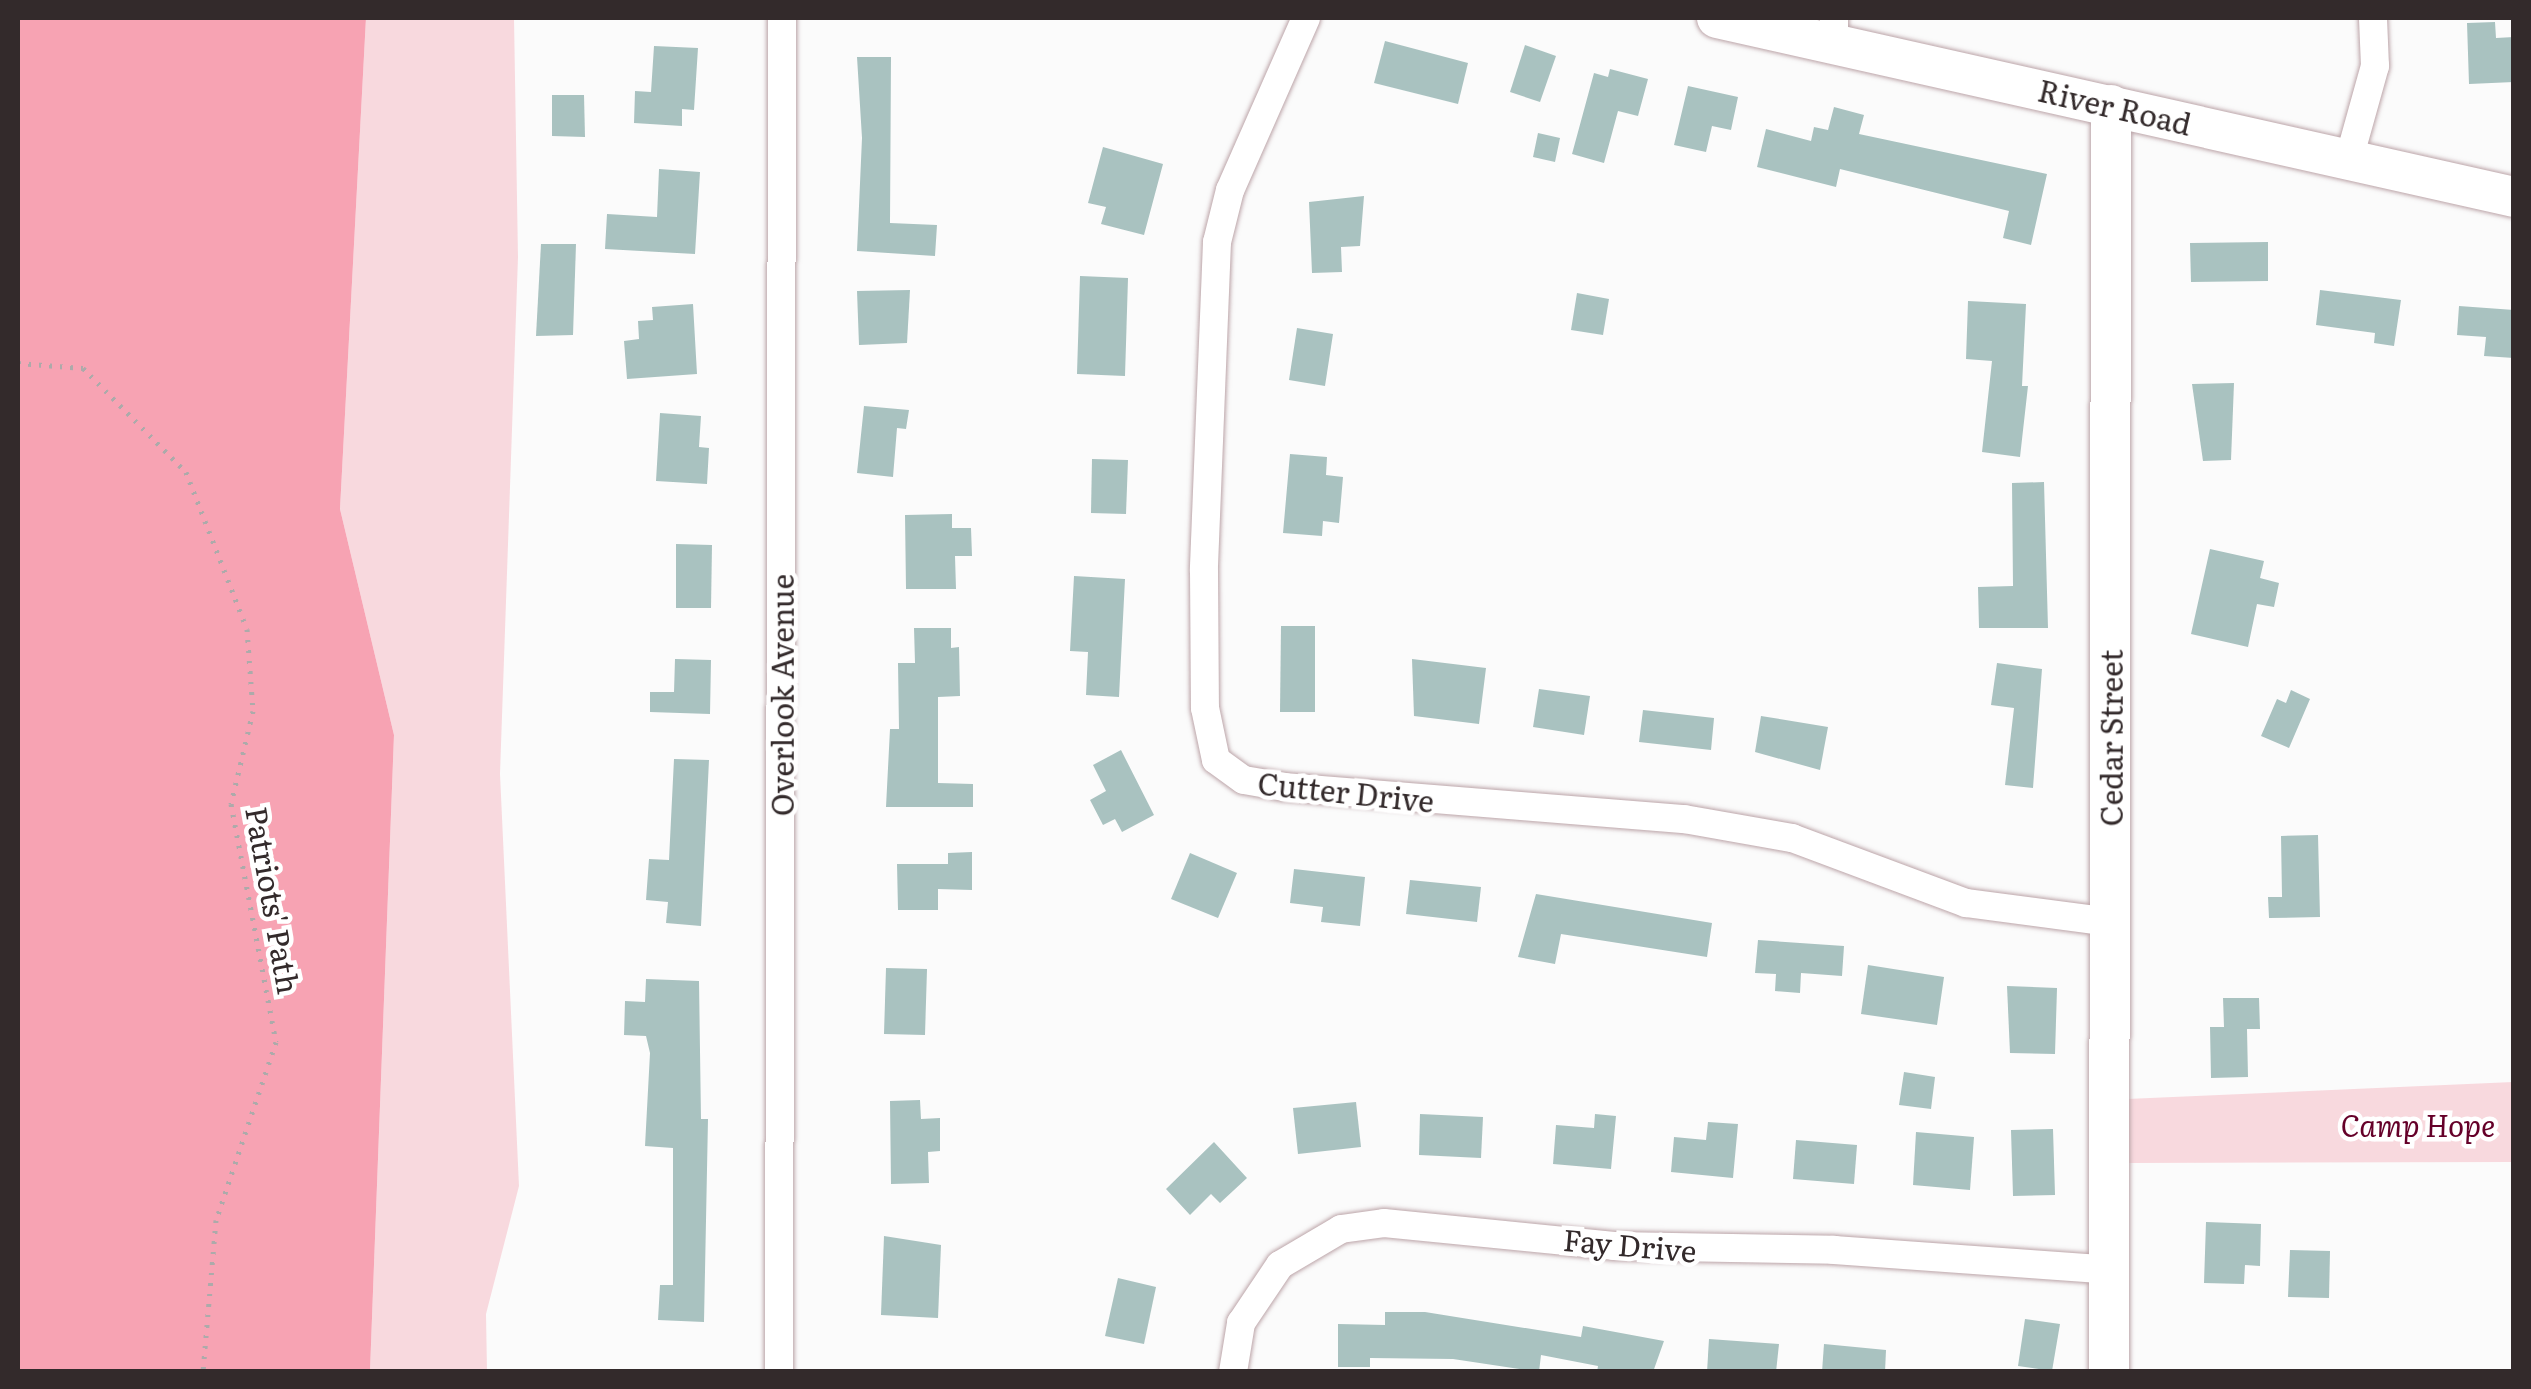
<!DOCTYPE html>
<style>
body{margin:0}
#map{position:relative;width:2531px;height:1389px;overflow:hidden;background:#fbfbfb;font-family:Literata,serif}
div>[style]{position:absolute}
.green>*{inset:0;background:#f8d9de}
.forest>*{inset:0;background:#f7a3b3}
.building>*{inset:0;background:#a9c2c0}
.path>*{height:5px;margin-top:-2.5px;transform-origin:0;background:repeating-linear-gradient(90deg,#adaaaa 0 2.5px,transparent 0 10.5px)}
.roads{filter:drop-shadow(0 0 2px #bca5a9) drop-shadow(0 0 2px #bca5a9)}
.street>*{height:28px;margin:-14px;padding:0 14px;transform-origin:14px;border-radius:14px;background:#fff}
.secondary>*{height:40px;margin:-20px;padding:0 20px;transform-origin:20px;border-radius:20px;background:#fff}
span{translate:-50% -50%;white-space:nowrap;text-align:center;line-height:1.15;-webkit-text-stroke:9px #fff;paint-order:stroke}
.street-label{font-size:30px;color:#332a2b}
.park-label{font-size:30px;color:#650029;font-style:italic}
.frame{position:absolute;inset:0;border:20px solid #332a2b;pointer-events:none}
</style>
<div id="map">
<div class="green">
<div style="clip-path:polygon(366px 18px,514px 18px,518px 257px,500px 774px,519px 1186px,486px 1314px,487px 1371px,370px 1371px,394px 735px,340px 509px)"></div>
<div style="clip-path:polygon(2513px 1082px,2513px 1162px,2129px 1163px,2127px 1099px)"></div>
</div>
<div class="forest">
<div style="clip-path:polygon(18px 18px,366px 18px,340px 509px,394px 735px,370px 1371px,18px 1371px)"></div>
</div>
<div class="building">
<div style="clip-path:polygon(2495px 22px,2496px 38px,2514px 37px,2514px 82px,2469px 84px,2467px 23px)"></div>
<div style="clip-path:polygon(1385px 41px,1468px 63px,1458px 104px,1374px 83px)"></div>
<div style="clip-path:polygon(1525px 45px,1556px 56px,1540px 102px,1510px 92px)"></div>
<div style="clip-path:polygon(654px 46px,698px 48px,694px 110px,682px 109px,682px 126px,634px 123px,635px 91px,651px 92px)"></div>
<div style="clip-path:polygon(857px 57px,891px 57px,890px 223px,937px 225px,935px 256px,857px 251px,862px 138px)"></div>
<div style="clip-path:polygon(1610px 69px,1648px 79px,1638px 116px,1618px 111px,1604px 163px,1572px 154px,1594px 73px,1608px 77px)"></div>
<div style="clip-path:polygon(1688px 86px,1738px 97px,1731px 130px,1712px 126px,1706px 152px,1674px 145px)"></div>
<div style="clip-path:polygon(552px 95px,584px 95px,585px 137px,552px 136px)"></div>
<div style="clip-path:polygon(1834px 107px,1864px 115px,1859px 134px,2047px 174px,2031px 245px,2003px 238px,2009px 211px,1840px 169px,1836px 187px,1757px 167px,1766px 129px,1811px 141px,1814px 127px,1828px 130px)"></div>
<div style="clip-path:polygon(1538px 133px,1560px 138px,1555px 162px,1533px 157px)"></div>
<div style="clip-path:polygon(1103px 147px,1163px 164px,1144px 235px,1101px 224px,1106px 207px,1088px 203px)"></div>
<div style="clip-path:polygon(659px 169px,700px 172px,695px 254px,605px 249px,607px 214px,657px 217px)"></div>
<div style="clip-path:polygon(1364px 196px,1360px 246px,1341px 247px,1342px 272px,1312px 273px,1309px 202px)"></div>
<div style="clip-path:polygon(2268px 242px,2268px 281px,2191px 282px,2190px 243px)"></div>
<div style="clip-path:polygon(541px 244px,576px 244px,573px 335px,536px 336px)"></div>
<div style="clip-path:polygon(1080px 276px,1128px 278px,1125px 376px,1077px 374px)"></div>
<div style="clip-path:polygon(910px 290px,907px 343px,859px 345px,857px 291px)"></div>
<div style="clip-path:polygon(2320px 290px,2401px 300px,2394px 346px,2374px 343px,2375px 333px,2316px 325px)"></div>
<div style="clip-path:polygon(1577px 293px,1609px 299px,1603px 335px,1571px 330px)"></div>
<div style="clip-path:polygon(1968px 301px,2026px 304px,2022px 386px,2028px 386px,2020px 457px,1982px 452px,1992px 361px,1966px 359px)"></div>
<div style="clip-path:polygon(693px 304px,697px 374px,627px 379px,624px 341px,639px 339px,638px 321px,653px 320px,652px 307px)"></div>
<div style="clip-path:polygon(2459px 306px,2514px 310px,2514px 358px,2484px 356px,2486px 337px,2457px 335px)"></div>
<div style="clip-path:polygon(1297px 328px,1333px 334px,1325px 386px,1289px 380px)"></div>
<div style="clip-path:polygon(2234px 383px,2231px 460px,2203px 461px,2192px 384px)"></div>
<div style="clip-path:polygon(864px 406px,909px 410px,906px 429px,897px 428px,893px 477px,857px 473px)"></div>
<div style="clip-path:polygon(660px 413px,701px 416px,699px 447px,709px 448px,707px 484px,656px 481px)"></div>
<div style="clip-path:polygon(1290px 454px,1327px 457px,1326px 475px,1343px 477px,1339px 523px,1323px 521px,1322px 536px,1283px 533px)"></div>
<div style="clip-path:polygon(1092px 459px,1128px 460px,1126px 514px,1091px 513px)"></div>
<div style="clip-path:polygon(2044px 482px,2048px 628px,1979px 628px,1978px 587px,2013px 586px,2012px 483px)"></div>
<div style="clip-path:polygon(952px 514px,952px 528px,971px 528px,972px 556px,955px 556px,956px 589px,906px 589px,905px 515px)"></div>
<div style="clip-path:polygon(676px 544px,712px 545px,711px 608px,676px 608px)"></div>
<div style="clip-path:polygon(2210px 549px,2264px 561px,2260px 578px,2279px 583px,2274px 607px,2257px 604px,2248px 647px,2191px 634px)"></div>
<div style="clip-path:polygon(1074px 576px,1125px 579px,1119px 697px,1086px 695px,1088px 652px,1070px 651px)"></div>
<div style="clip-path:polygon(1281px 626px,1315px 626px,1315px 712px,1280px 712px)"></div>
<div style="clip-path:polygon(914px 628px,951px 628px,951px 648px,959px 647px,960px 696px,938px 697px,938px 783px,973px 784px,973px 807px,886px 807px,890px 729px,899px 729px,898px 663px,915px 663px)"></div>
<div style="clip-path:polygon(675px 659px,711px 660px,710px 714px,650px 712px,650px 692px,674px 692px)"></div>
<div style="clip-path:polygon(1412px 659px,1486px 668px,1479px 724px,1414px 716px)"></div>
<div style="clip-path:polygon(1997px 663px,2042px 669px,2033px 788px,2005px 785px,2014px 708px,1991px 705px)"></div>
<div style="clip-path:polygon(1539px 689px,1590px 696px,1584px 735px,1533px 727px)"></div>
<div style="clip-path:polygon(2291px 690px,2310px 699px,2289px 748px,2261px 736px,2277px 699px,2286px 703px)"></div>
<div style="clip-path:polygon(1643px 710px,1714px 718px,1711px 750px,1639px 742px)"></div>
<div style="clip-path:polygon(1761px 716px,1828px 727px,1820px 770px,1755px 752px)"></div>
<div style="clip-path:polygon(1121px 750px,1154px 815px,1122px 832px,1115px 819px,1103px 825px,1090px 800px,1106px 791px,1093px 765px)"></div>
<div style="clip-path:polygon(674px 759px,709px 760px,701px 926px,666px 923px,668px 902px,646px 900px,649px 859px,669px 860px)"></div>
<div style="clip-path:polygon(2318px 835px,2320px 917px,2269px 918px,2268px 897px,2282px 897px,2281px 836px)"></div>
<div style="clip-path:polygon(972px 852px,972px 890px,938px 889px,938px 910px,898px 910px,897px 864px,948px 864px,948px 853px)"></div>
<div style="clip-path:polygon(1190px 853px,1237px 873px,1218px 918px,1171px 899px)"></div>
<div style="clip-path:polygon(1294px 869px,1365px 877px,1360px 926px,1321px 922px,1323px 907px,1290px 903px)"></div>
<div style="clip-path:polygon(1410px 880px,1481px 887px,1477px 922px,1406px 914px)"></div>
<div style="clip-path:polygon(1536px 894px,1712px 923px,1707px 957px,1561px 934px,1555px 964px,1518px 957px)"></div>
<div style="clip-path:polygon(1758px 940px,1844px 946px,1842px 976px,1801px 973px,1800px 993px,1775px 991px,1776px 974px,1755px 973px)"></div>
<div style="clip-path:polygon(1868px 965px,1944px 977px,1937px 1025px,1861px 1014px)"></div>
<div style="clip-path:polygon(886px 968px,927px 969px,925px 1035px,884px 1034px)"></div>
<div style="clip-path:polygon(646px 979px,699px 981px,701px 1119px,708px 1119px,704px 1322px,658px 1320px,660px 1285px,673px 1285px,673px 1148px,645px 1146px,650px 1053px,646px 1036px,624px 1035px,625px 1001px,645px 1002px)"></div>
<div style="clip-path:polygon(2007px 986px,2057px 988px,2055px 1054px,2010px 1053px)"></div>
<div style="clip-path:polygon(2223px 998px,2259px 998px,2260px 1029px,2247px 1029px,2248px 1077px,2211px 1078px,2210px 1027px,2224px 1027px)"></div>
<div style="clip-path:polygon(1904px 1072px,1935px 1077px,1931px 1109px,1899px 1105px)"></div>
<div style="clip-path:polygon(920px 1100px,921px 1119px,940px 1118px,940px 1151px,928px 1152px,929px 1183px,891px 1184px,890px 1101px)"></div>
<div style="clip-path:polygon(1356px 1102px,1361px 1147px,1298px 1154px,1293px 1108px)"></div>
<div style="clip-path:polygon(1420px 1114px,1483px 1117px,1481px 1158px,1419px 1155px)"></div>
<div style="clip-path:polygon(1595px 1114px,1616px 1116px,1611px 1169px,1553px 1164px,1556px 1125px,1594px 1128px)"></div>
<div style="clip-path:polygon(1708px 1122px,1738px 1124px,1733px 1178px,1671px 1172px,1674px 1137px,1706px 1140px)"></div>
<div style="clip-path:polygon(2053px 1129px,2055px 1195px,2013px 1196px,2011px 1130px)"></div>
<div style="clip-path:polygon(1916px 1132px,1974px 1137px,1970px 1190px,1913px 1185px)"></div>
<div style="clip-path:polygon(1796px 1140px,1857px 1145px,1854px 1184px,1793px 1179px)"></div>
<div style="clip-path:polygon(1214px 1142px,1247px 1178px,1220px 1203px,1211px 1194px,1190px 1215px,1166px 1189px)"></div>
<div style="clip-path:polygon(2206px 1222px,2261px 1224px,2260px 1266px,2245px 1265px,2244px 1284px,2204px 1283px)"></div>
<div style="clip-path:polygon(884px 1236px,941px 1245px,938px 1318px,881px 1315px)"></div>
<div style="clip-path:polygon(2290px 1250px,2330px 1251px,2329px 1298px,2288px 1297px)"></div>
<div style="clip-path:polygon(1118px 1278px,1156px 1287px,1144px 1344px,1105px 1336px)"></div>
<div style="clip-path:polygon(1385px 1312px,1425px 1312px,1581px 1337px,1583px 1326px,1664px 1341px,1653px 1372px,1597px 1372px,1598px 1366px,1541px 1355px,1539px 1372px,1453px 1359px,1370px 1358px,1370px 1367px,1338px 1367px,1338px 1324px,1385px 1325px)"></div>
<div style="clip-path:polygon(2025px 1319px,2060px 1324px,2052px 1371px,2018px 1366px)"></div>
<div style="clip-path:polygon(1709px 1339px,1779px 1344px,1776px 1372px,1707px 1372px)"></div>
<div style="clip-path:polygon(1824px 1344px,1886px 1350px,1885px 1372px,1822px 1372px)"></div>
</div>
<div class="path">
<div style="left:18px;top:363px;width:65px;rotate:4.4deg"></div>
<div style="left:83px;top:368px;width:146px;rotate:45.3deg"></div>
<div style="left:186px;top:472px;width:168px;rotate:68.8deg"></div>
<div style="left:247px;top:629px;width:82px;rotate:85.8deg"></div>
<div style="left:253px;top:711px;width:96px;rotate:103.3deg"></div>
<div style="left:231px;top:804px;width:242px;rotate:79.3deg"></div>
<div style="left:276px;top:1042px;width:188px;rotate:108.6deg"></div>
<div style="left:216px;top:1220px;width:153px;rotate:94.9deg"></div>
</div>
<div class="roads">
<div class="street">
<div style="left:1306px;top:18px;width:188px;rotate:113.8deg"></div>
<div style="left:1230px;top:190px;width:54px;rotate:104deg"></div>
<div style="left:1217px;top:242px;width:329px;rotate:92.3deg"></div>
<div style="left:1204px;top:571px;width:137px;rotate:89.6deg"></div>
<div style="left:1205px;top:708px;width:53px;rotate:78.1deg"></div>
<div style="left:1216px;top:760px;width:34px;rotate:36deg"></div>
<div style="left:1244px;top:780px;width:42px;rotate:9.7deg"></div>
<div style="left:1285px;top:787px;width:400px;rotate:4.6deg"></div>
<div style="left:1684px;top:819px;width:110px;rotate:10deg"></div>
<div style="left:1792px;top:838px;width:186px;rotate:20.5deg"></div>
<div style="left:1966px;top:903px;width:145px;rotate:7.5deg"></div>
<div style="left:1834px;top:43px;width:25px;rotate:-90deg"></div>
<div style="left:2349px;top:159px;width:97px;rotate:-74.4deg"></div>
<div style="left:2375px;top:66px;width:48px;rotate:-92.4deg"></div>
<div style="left:779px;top:1372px;width:1354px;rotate:-89.87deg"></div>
<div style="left:1233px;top:1372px;width:50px;rotate:-80.7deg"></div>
<div style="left:1241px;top:1323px;width:70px;rotate:-56.1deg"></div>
<div style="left:1280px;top:1265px;width:71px;rotate:-30.5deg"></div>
<div style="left:1341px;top:1229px;width:43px;rotate:-7.9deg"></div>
<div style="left:1384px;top:1223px;width:231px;rotate:5.7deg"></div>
<div style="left:1614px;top:1246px;width:220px;rotate:1deg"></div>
<div style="left:1834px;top:1250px;width:277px;rotate:4.1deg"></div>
</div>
<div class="secondary">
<div style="left:1717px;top:18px;width:817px;rotate:12.66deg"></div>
<div style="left:2109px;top:1372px;width:1267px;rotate:-89.91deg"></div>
</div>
</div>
<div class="street-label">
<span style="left:2115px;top:106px;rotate:13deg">River Road</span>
<span style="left:781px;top:695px;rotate:-90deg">Overlook Avenue</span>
<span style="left:2110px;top:738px;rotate:-90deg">Cedar Street</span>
<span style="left:1346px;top:791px;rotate:6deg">Cutter Drive</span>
<span style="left:274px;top:900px;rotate:80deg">Patriots' Path</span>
<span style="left:1630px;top:1244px;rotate:5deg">Fay Drive</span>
</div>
<div class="park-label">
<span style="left:2418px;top:1124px">Camp Hope</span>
</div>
<div class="frame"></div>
</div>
